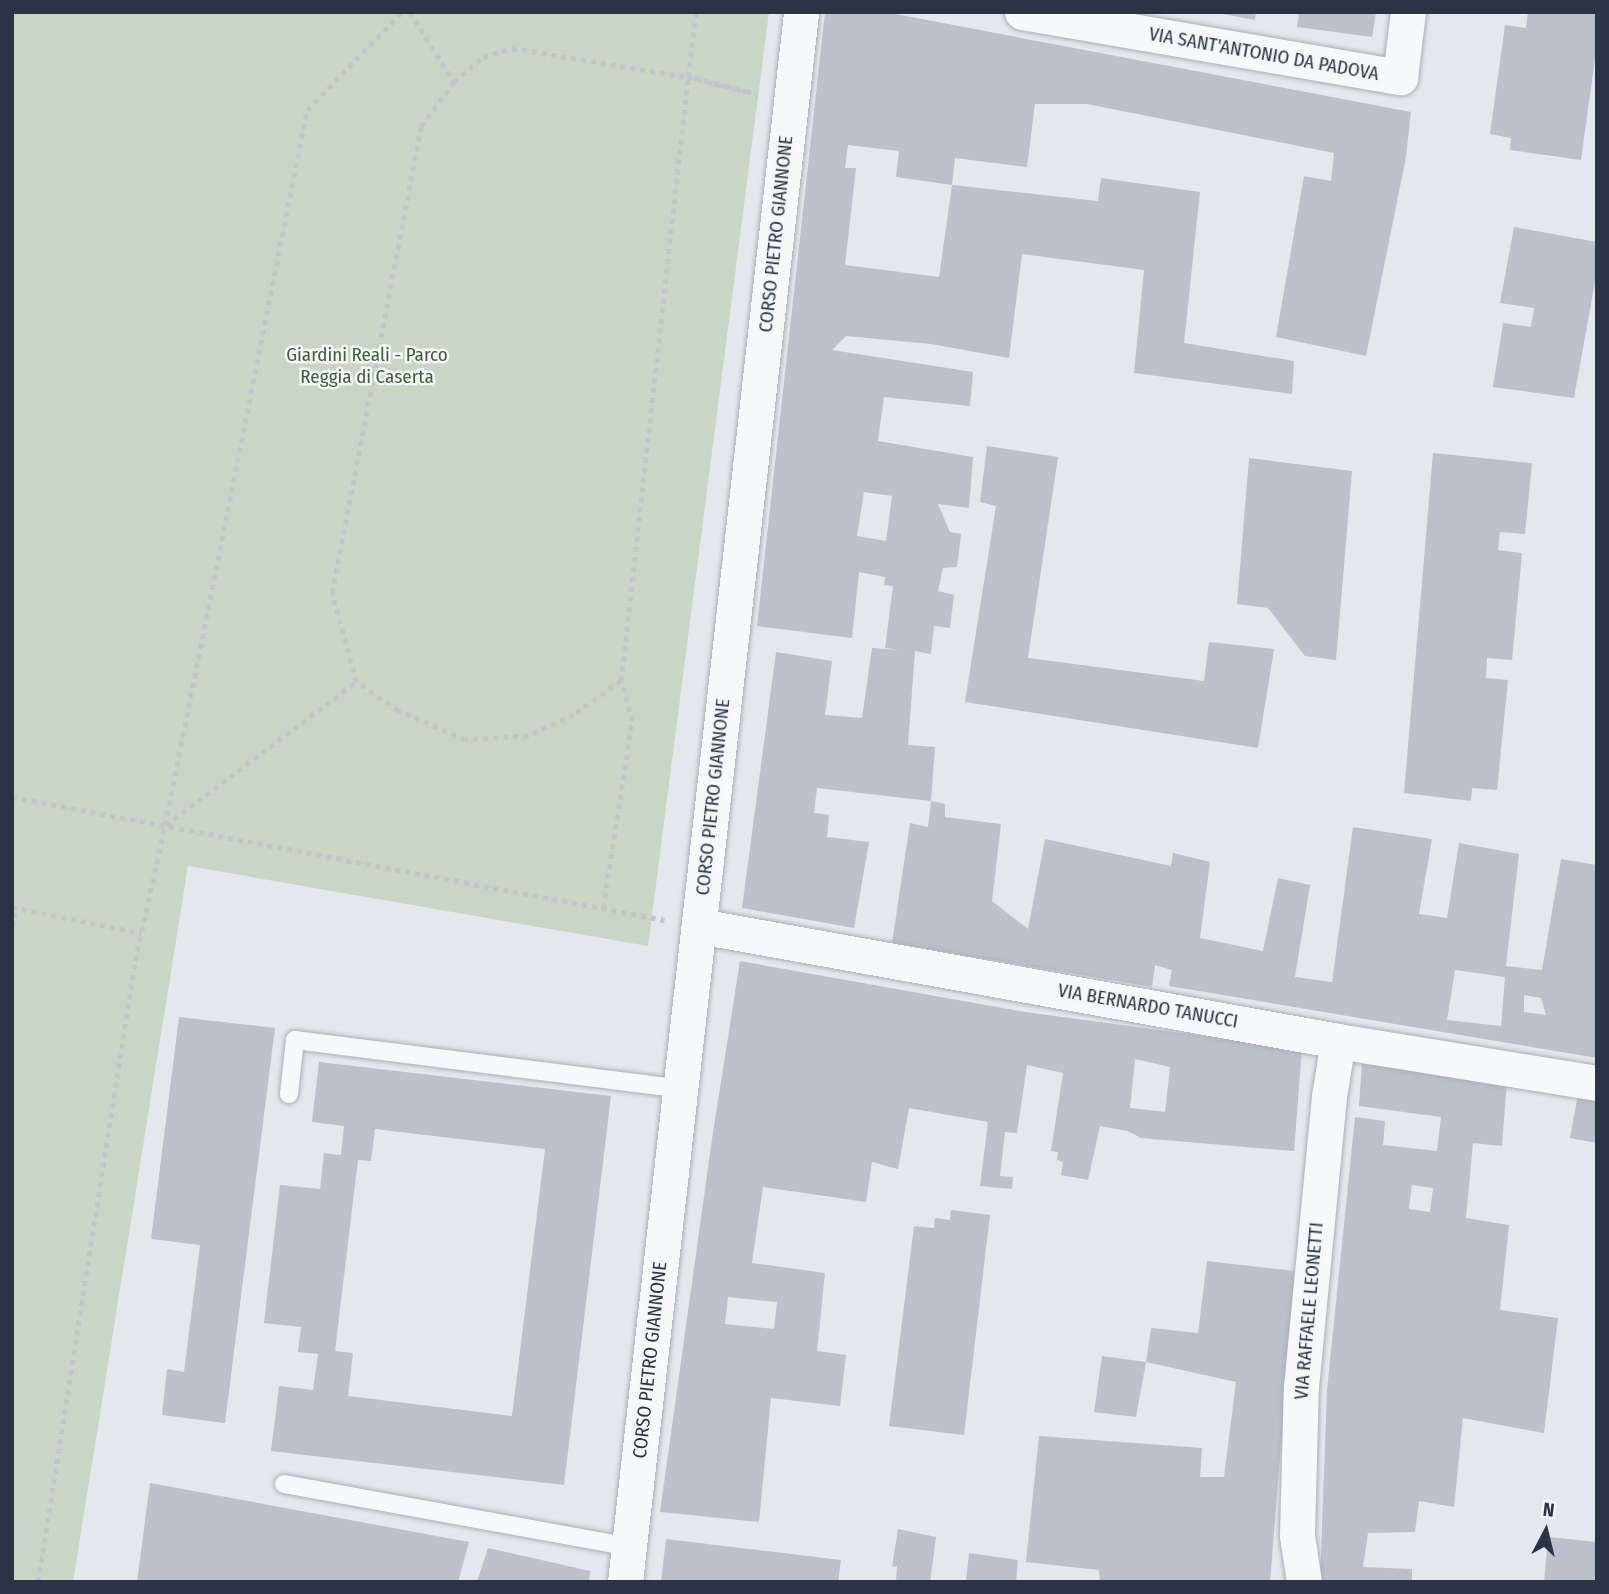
<!DOCTYPE html>
<style>
body{margin:0}
#map{position:relative;width:1609px;height:1594px;overflow:hidden;background:#e4e7ec;font-family:"Fira Sans Condensed",sans-serif}
div>[style]{position:absolute}
.green>*{inset:0;background:#c9d6c5}
.building>*{inset:0;background:#bbc0ca}
.path>*{height:4.5px;margin-top:-2.25px;transform-origin:0;background:repeating-linear-gradient(90deg,#c2c5cb 0 5px,transparent 0 10px)}
.roads{filter:drop-shadow(0 0 2px #a9aeb7) drop-shadow(0 0 2px #a9aeb7)}
.service>*{height:18px;margin:-9px;padding:0 9px;transform-origin:9px;border-radius:9px;background:#f7f8fa}
.minor>*{height:35px;margin:-17.5px;padding:0 17.5px;transform-origin:17.5px;border-radius:17.5px;background:#f7f8fa}
span{translate:-50% -50%;white-space:nowrap;text-align:center;line-height:1.15;-webkit-text-stroke:5px #f4f6f9;paint-order:stroke}
.street-label{font-size:19px;color:#2b3445}
.park-label{font-size:19px;color:#3f6138}
.frame{position:absolute;inset:0;border:14px solid #2b3445;pointer-events:none}
.north{position:absolute;left:1511px;top:1496px;width:70px;height:70px;-webkit-text-stroke:5px #f4f6f9;paint-order:stroke;rotate:7deg;font-size:19px;font-weight:700;line-height:28px;text-align:center;color:#2b3445}
.north::after{content:'';display:block;margin:auto;width:24px;height:32px;background:#2b3445;clip-path:polygon(50% 0,100% 100%,50% 72%,0 100%)}
</style>
<div id="map">
<div class="green">
<div style="clip-path:polygon(12px 12px,769px 12px,648px 946px,188px 866px,73px 1582px,12px 1582px)"></div>
</div>
<div class="building">
<div style="clip-path:polygon(evenodd,825px 12px,885px 12px,1411px 112px,1406px 157px,1366px 356px,1276px 337px,1304px 176px,1331px 181px,1334px 153px,1087px 104px,1035px 104px,1027px 167px,955px 158px,952px 185px,896px 177px,899px 151px,848px 145px,845px 168px,856px 168px,845px 265px,939px 277px,952px 185px,1098px 201px,1101px 178px,1200px 192px,1184px 343px,1294px 361px,1292px 394px,1134px 373px,1144px 270px,1022px 254px,1009px 358px,931px 344px,846px 336px,832px 350px,973px 372px,970px 406px,884px 397px,878px 441px,973px 457px,969px 508px,938px 504px,950px 532px,961px 534px,957px 567px,943px 568px,938px 591px,954px 595px,950px 628px,934px 626px,931px 654px,915px 651px,908px 745px,935px 747px,931px 801px,817px 788px,814px 813px,829px 815px,827px 837px,869px 842px,854px 928px,742px 908px,776px 652px,832px 661px,825px 715px,862px 718px,872px 648px,901px 650px,885px 648px,893px 586px,884px 585px,885px 577px,859px 572px,852px 638px,757px 626px,825px 12px,864px 492px,892px 496px,886px 541px,857px 536px,864px 492px)"></div>
<div style="clip-path:polygon(1212px 12px,1256px 12px,1255px 20px)"></div>
<div style="clip-path:polygon(1299px 12px,1376px 12px,1372px 37px,1297px 27px)"></div>
<div style="clip-path:polygon(1528px 12px,1597px 12px,1597px 44px,1581px 160px,1510px 150px,1511px 138px,1490px 134px,1505px 25px,1526px 28px)"></div>
<div style="clip-path:polygon(1514px 227px,1597px 242px,1597px 271px,1574px 398px,1493px 387px,1503px 323px,1531px 327px,1534px 308px,1500px 303px)"></div>
<div style="clip-path:polygon(987px 446px,1058px 457px,1028px 658px,1204px 681px,1209px 642px,1274px 649px,1258px 748px,965px 702px,996px 506px,980px 502px)"></div>
<div style="clip-path:polygon(1433px 453px,1532px 463px,1525px 534px,1500px 532px,1498px 550px,1522px 553px,1512px 660px,1487px 658px,1486px 678px,1508px 680px,1497px 790px,1472px 788px,1471px 801px,1404px 793px)"></div>
<div style="clip-path:polygon(1249px 458px,1352px 471px,1336px 660px,1305px 656px,1268px 608px,1237px 604px)"></div>
<div style="clip-path:polygon(evenodd,931px 801px,945px 804px,945px 817px,1001px 824px,992px 901px,1028px 929px,1045px 839px,1171px 866px,1173px 853px,1210px 862px,1200px 938px,1263px 951px,1278px 878px,1310px 885px,1295px 977px,1332px 982px,1353px 827px,1432px 839px,1419px 914px,1447px 918px,1459px 843px,1519px 854px,1506px 966px,1542px 970px,1561px 859px,1597px 865px,1597px 1058px,1169px 986px,1172px 970px,1155px 965px,1152px 987px,892px 943px,910px 823px,928px 827px,931px 801px,1455px 970px,1505px 977px,1501px 1026px,1447px 1020px,1455px 970px,931px 801px,1524px 995px,1541px 998px,1546px 1015px,1524px 1012px,1524px 995px)"></div>
<div style="clip-path:polygon(evenodd,740px 961px,1025px 1012px,1302px 1049px,1294px 1151px,1141px 1138px,1128px 1131px,1100px 1126px,1088px 1180px,1061px 1175px,1063px 1162px,1057px 1160px,1058px 1152px,1051px 1151px,1063px 1073px,1027px 1065px,1017px 1133px,1005px 1132px,1000px 1176px,1013px 1177px,1012px 1189px,980px 1186px,988px 1122px,909px 1108px,898px 1169px,872px 1162px,866px 1202px,763px 1187px,752px 1263px,825px 1273px,817px 1351px,846px 1355px,840px 1406px,771px 1398px,759px 1522px,660px 1512px,712px 1139px,740px 961px,1135px 1059px,1170px 1067px,1165px 1112px,1130px 1108px,1135px 1059px,740px 961px,728px 1297px,777px 1302px,774px 1329px,725px 1324px,728px 1297px)"></div>
<div style="clip-path:polygon(179px 1017px,275px 1028px,225px 1423px,162px 1415px,167px 1369px,184px 1372px,200px 1245px,151px 1239px)"></div>
<div style="clip-path:polygon(evenodd,319px 1062px,611px 1096px,564px 1485px,271px 1451px,279px 1386px,313px 1390px,318px 1354px,298px 1352px,301px 1327px,264px 1323px,280px 1185px,320px 1189px,324px 1153px,341px 1155px,344px 1126px,312px 1122px,319px 1062px,375px 1129px,545px 1149px,512px 1416px,348px 1396px,353px 1353px,335px 1351px,358px 1160px,371px 1161px,375px 1129px)"></div>
<div style="clip-path:polygon(evenodd,1362px 1064px,1507px 1080px,1502px 1146px,1473px 1143px,1466px 1218px,1509px 1225px,1500px 1310px,1558px 1318px,1544px 1433px,1463px 1418px,1454px 1507px,1419px 1501px,1415px 1532px,1368px 1533px,1363px 1567px,1412px 1569px,1412px 1582px,1320px 1582px,1327px 1390px,1355px 1117px,1385px 1121px,1383px 1145px,1437px 1151px,1441px 1117px,1359px 1106px,1362px 1064px,1412px 1185px,1433px 1188px,1430px 1212px,1409px 1209px,1412px 1185px)"></div>
<div style="clip-path:polygon(1578px 1094px,1597px 1097px,1597px 1143px,1570px 1138px)"></div>
<div style="clip-path:polygon(951px 1210px,990px 1215px,964px 1435px,889px 1426px,914px 1226px,934px 1228px,935px 1218px,950px 1220px)"></div>
<div style="clip-path:polygon(1207px 1261px,1295px 1271px,1270px 1582px,1100px 1582px,1099px 1570px,1026px 1562px,1039px 1436px,1202px 1448px,1200px 1477px,1224px 1477px,1236px 1382px,1146px 1362px,1151px 1328px,1198px 1333px)"></div>
<div style="clip-path:polygon(1102px 1356px,1146px 1362px,1136px 1417px,1094px 1412px)"></div>
<div style="clip-path:polygon(150px 1483px,469px 1542px,458px 1582px,137px 1582px)"></div>
<div style="clip-path:polygon(898px 1529px,936px 1537px,930px 1582px,896px 1582px,897px 1566px,892px 1567px)"></div>
<div style="clip-path:polygon(1548px 1537px,1597px 1542px,1597px 1582px,1544px 1582px)"></div>
<div style="clip-path:polygon(666px 1539px,841px 1560px,838px 1582px,661px 1582px)"></div>
<div style="clip-path:polygon(488px 1548px,590px 1571px,589px 1582px,477px 1582px)"></div>
<div style="clip-path:polygon(969px 1553px,1018px 1560px,1016px 1582px,966px 1582px)"></div>
</div>
<div class="path">
<div style="left:410px;top:12px;width:83px;rotate:57.8deg"></div>
<div style="left:12px;top:13px;width:2px;rotate:-27deg"></div>
<div style="left:747px;top:92px;width:61px;rotate:-165.7deg"></div>
<div style="left:688px;top:77px;width:71px;rotate:13.8deg"></div>
<div style="left:621px;top:681px;width:58px;rotate:144.1deg"></div>
<div style="left:574px;top:715px;width:51px;rotate:155.5deg"></div>
<div style="left:528px;top:736px;width:63px;rotate:176.4deg"></div>
<div style="left:465px;top:740px;width:73px;rotate:-156.6deg"></div>
<div style="left:398px;top:711px;width:51px;rotate:-145.4deg"></div>
<div style="left:356px;top:682px;width:92px;rotate:-105.1deg"></div>
<div style="left:332px;top:593px;width:475px;rotate:-79.2deg"></div>
<div style="left:421px;top:126px;width:55px;rotate:-53.1deg"></div>
<div style="left:454px;top:82px;width:38px;rotate:-41deg"></div>
<div style="left:483px;top:57px;width:30px;rotate:-17deg"></div>
<div style="left:512px;top:48px;width:178px;rotate:9.4deg"></div>
<div style="left:688px;top:77px;width:65px;rotate:-83deg"></div>
<div style="left:12px;top:797px;width:664px;rotate:10.67deg"></div>
<div style="left:166px;top:825px;width:238px;rotate:-37deg"></div>
<div style="left:12px;top:907px;width:132px;rotate:11.4deg"></div>
<div style="left:603px;top:908px;width:189px;rotate:-81.2deg"></div>
<div style="left:632px;top:721px;width:41px;rotate:-105.4deg"></div>
<div style="left:621px;top:681px;width:608px;rotate:-83.67deg"></div>
<div style="left:12px;top:927px;width:20px;rotate:-79deg"></div>
<div style="left:38px;top:1582px;width:629px;rotate:-81.12deg"></div>
<div style="left:135px;top:961px;width:139px;rotate:-77.6deg"></div>
<div style="left:165px;top:825px;width:729px;rotate:-78.77deg"></div>
<div style="left:307px;top:110px;width:136px;rotate:-45.9deg"></div>
</div>
<div class="roads">
<div class="service">
<div style="left:289px;top:1094px;width:54px;rotate:-83.7deg"></div>
<div style="left:295px;top:1040px;width:389px;rotate:7.2deg"></div>
<div style="left:284px;top:1484px;width:351px;rotate:10.3deg"></div>
</div>
<div class="minor">
<div style="left:1022px;top:12px;width:384px;rotate:9.8deg"></div>
<div style="left:1400px;top:77px;width:65px;rotate:-83deg"></div>
<div style="left:699px;top:926px;width:649px;rotate:10.2deg"></div>
<div style="left:1338px;top:1041px;width:262px;rotate:9.2deg"></div>
<div style="left:625px;top:1582px;width:1580px;rotate:-83.6deg"></div>
<div style="left:1304px;top:1582px;width:48px;rotate:-98.5deg"></div>
<div style="left:1297px;top:1535px;width:148px;rotate:-88.5deg"></div>
<div style="left:1301px;top:1387px;width:292px;rotate:-84.5deg"></div>
<div style="left:1329px;top:1096px;width:56px;rotate:-80.7deg"></div>
</div>
</div>
<div class="street-label">
<span style="left:1264px;top:54px;rotate:10deg">VIA SANT'ANTONIO DA PADOVA</span>
<span style="left:776px;top:234px;rotate:-84deg">CORSO PIETRO GIANNONE</span>
<span style="left:713px;top:797px;rotate:-84deg">CORSO PIETRO GIANNONE</span>
<span style="left:1148px;top:1006px;rotate:10deg">VIA BERNARDO TANUCCI</span>
<span style="left:1309px;top:1311px;rotate:-85deg">VIA RAFFAELE LEONETTI</span>
<span style="left:650px;top:1360px;rotate:-84deg">CORSO PIETRO GIANNONE</span>
</div>
<div class="park-label">
<span style="left:367px;top:366px">Giardini Reali - Parco<br>Reggia di Caserta</span>
</div>
<div class="frame"></div>
<div class="north">N</div>
</div>
